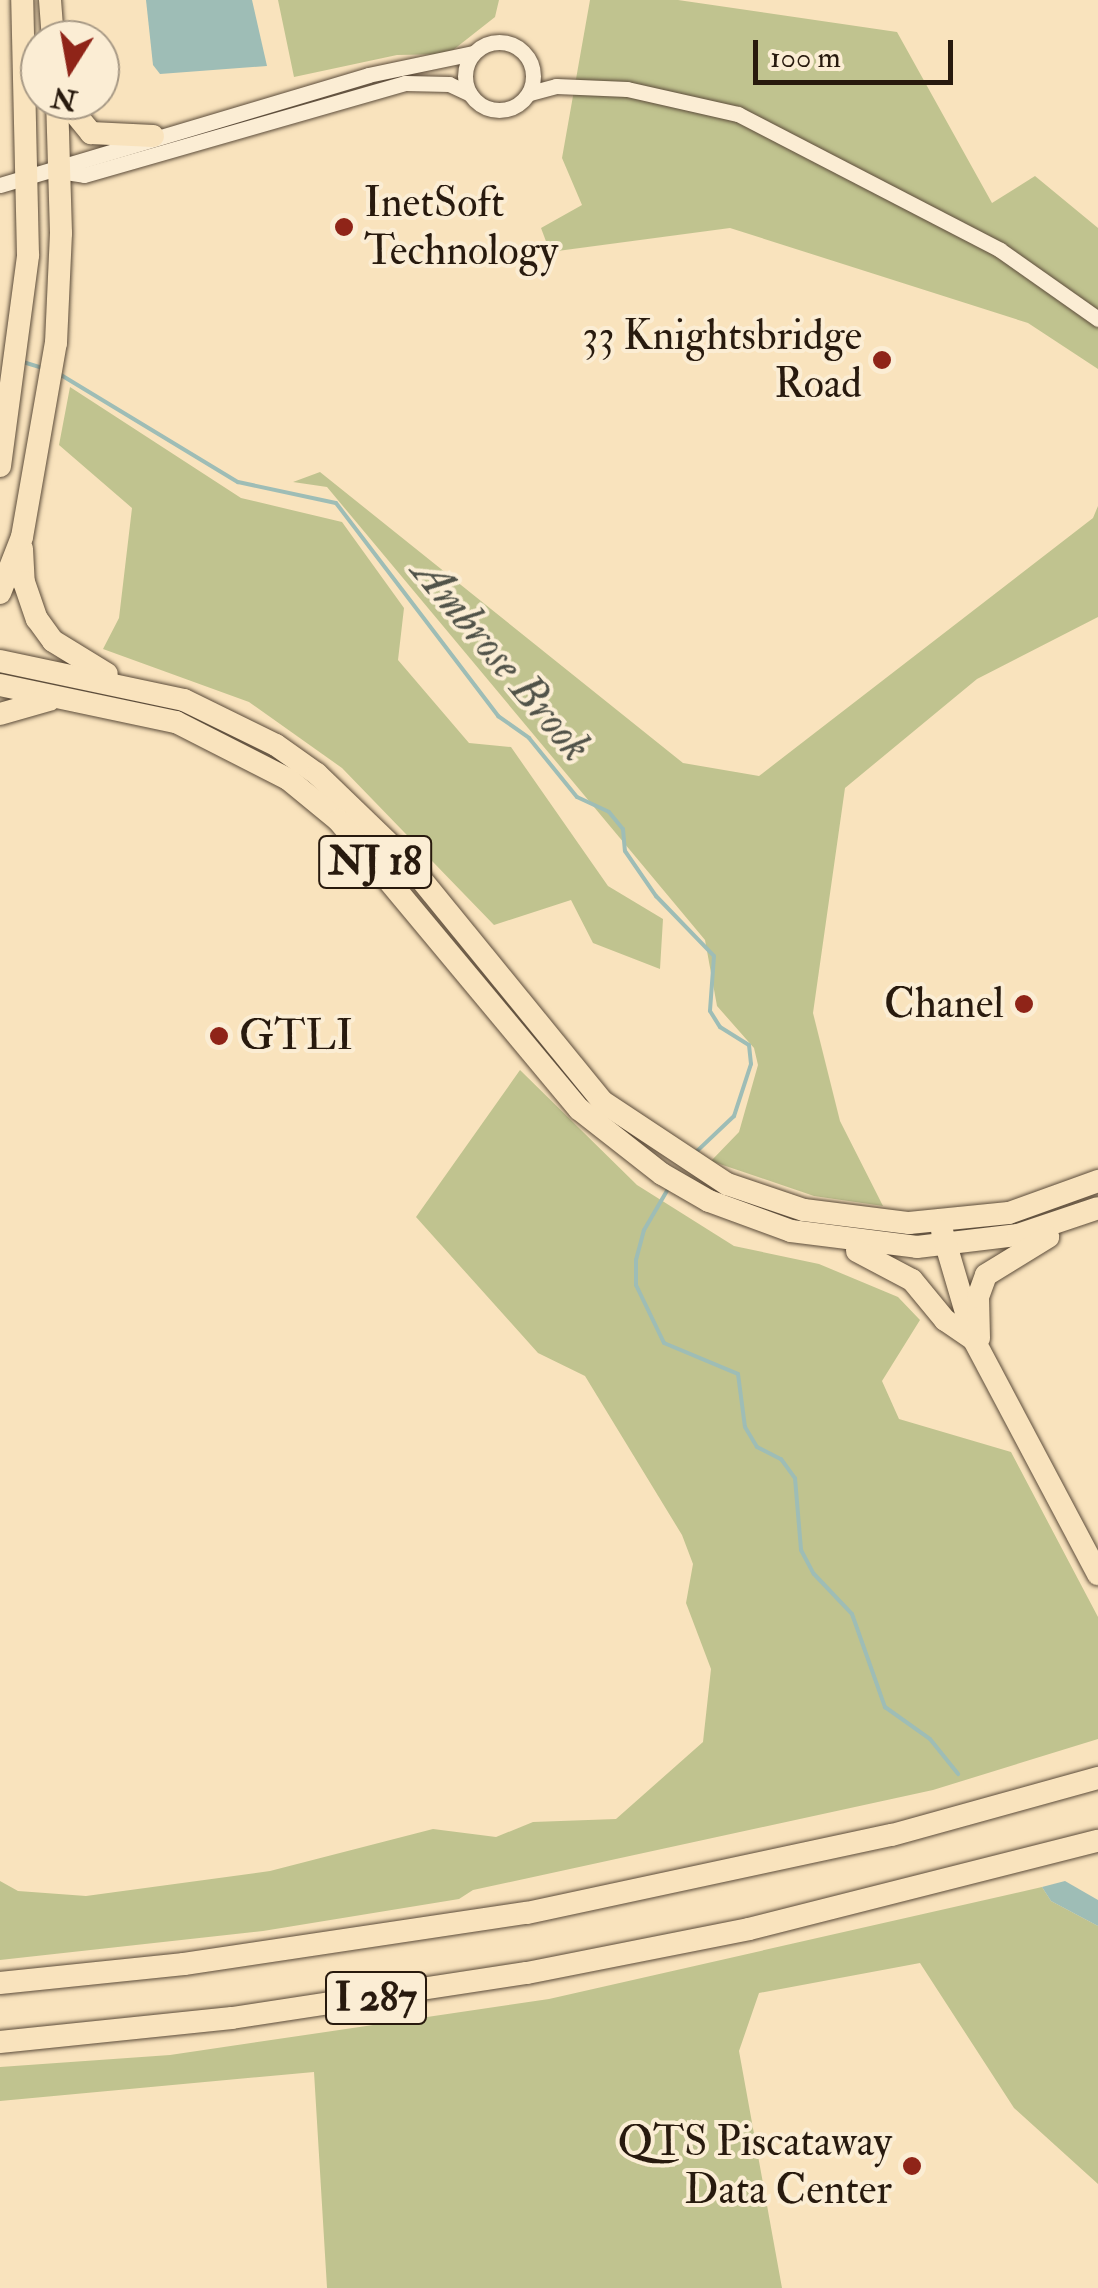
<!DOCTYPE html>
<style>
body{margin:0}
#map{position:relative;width:1098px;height:2288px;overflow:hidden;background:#f9e3bd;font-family:"IM FELL Double Pica",serif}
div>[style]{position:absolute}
.green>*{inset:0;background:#c0c38f}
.water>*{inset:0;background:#9ebdb6}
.stream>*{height:4px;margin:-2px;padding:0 2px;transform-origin:2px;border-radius:2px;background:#9ebdb6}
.roads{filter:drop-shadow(0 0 2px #5c4c3a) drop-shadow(0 0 2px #5c4c3a)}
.tertiary>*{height:15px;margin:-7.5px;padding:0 7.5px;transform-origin:7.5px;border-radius:7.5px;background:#fbedd4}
.tertiary>.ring{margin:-7.5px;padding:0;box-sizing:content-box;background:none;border:15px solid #fbedd4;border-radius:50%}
.trunk>*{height:22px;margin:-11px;padding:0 11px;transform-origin:11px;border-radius:11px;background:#f9e3bd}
.motorway>*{height:22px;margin:-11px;padding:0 11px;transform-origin:11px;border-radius:11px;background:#f9e3bd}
.dots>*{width:28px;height:28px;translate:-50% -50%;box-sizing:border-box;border:5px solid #fbedd4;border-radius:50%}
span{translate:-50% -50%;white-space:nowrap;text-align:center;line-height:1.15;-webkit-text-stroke:8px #fbedd4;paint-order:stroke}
.shield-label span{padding:2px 8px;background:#fbedd4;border:2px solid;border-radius:8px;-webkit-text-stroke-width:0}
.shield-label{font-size:40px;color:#281a0e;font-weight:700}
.poi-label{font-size:42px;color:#281a0e}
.left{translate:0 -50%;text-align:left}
.right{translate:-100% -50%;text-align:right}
.water-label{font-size:45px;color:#515349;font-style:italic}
.north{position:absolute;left:20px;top:20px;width:100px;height:100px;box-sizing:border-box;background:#fbedd4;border:2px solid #a79985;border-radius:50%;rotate:191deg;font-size:28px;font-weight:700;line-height:40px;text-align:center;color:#281a0e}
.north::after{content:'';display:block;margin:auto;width:35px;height:45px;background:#8f2418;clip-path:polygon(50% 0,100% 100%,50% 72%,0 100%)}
.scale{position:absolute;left:753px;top:40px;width:200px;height:45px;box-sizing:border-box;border:5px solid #281a0e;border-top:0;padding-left:12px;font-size:30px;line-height:35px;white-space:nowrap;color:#281a0e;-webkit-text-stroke:8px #fbedd4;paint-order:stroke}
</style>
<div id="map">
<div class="green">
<div style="clip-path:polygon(278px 0,499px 0,495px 17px,448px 54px,397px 55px,294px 77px)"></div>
<div style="clip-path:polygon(590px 0,678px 0,897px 32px,992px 203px,1035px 176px,1098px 228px,1098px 369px,1028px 323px,730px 228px,550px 252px,541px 228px,582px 205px,562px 158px)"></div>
<div style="clip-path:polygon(70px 387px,241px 498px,342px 522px,404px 608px,398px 660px,469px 743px,511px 747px,608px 886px,663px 919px,660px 969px,593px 943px,571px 900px,494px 925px,342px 768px,249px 702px,103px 649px,119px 618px,132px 508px,59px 445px)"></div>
<div style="clip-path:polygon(320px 472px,683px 763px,759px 776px,1093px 518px,1098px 506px,1098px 617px,977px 679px,845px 788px,813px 1013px,840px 1121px,883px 1206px,814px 1196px,711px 1161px,739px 1132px,758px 1065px,754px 1048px,717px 1006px,705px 940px,327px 487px,293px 482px)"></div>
<div style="clip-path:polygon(520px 1070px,637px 1185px,734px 1246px,819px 1264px,898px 1297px,920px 1320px,882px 1381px,899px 1419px,1011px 1452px,1098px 1617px,1098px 1739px,933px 1790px,473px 1890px,459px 1899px,263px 1931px,0 1960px,0 1881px,18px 1891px,86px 1896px,270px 1871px,433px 1829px,496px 1837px,533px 1822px,616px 1819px,703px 1742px,711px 1669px,686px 1603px,693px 1564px,682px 1535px,585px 1376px,538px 1353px,416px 1217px)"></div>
<div style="clip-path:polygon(1042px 1887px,1051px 1901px,1098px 1926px,1098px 2184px,1014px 2108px,920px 1963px,759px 1993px,739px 2051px,782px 2288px,327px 2288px,314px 2072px,0 2101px,0 2067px,170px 2055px,549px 1999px)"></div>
</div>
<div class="water">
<div style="clip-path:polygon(146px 0,252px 0,267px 66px,160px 74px,153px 65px)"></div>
<div style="clip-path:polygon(1065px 1881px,1098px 1900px,1098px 1926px,1051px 1901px,1042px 1887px)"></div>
</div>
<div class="stream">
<div style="left:23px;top:362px;width:21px;rotate:17deg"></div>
<div style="left:61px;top:375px;width:207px;rotate:31.2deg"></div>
<div style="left:238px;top:482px;width:100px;rotate:12.1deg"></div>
<div style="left:336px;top:503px;width:268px;rotate:52.7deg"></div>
<div style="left:498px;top:716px;width:38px;rotate:35deg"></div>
<div style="left:529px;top:738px;width:76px;rotate:50.9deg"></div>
<div style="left:577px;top:797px;width:35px;rotate:25deg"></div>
<div style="left:609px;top:812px;width:22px;rotate:51deg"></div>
<div style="left:623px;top:829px;width:22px;rotate:85deg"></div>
<div style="left:625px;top:851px;width:55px;rotate:55.4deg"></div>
<div style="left:656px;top:896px;width:83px;rotate:46deg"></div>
<div style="left:714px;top:956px;width:55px;rotate:94.2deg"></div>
<div style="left:710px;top:1011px;width:19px;rotate:58deg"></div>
<div style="left:720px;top:1027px;width:34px;rotate:32deg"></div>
<div style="left:749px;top:1045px;width:19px;rotate:84deg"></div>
<div style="left:751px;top:1064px;width:55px;rotate:108.1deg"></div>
<div style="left:734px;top:1116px;width:54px;rotate:136.5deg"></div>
<div style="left:668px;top:1189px;width:48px;rotate:120.3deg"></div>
<div style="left:644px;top:1230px;width:31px;rotate:105deg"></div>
<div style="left:636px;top:1260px;width:25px;rotate:90deg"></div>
<div style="left:636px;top:1285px;width:64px;rotate:64.2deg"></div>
<div style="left:664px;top:1343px;width:80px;rotate:22.7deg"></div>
<div style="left:738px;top:1374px;width:53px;rotate:82.5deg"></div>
<div style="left:745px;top:1427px;width:23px;rotate:59deg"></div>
<div style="left:757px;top:1447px;width:27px;rotate:27deg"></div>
<div style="left:781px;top:1459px;width:24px;rotate:54deg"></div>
<div style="left:795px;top:1478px;width:72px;rotate:85.2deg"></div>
<div style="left:801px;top:1550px;width:27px;rotate:62deg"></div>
<div style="left:814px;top:1574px;width:55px;rotate:46.5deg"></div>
<div style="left:852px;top:1614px;width:99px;rotate:70.5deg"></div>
<div style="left:885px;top:1707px;width:55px;rotate:35.4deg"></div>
<div style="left:930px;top:1739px;width:45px;rotate:51.3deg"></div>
</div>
<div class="roads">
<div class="tertiary">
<div class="ring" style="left:465px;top:42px;width:53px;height:53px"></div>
<div style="left:530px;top:93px;width:27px;rotate:-15deg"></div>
<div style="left:556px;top:86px;width:71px;rotate:2.4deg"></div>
<div style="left:627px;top:89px;width:114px;rotate:12.7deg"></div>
<div style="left:738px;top:114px;width:295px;rotate:27.4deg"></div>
<div style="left:1000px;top:250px;width:120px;rotate:35.1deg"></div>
<div style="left:59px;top:171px;width:25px;rotate:9deg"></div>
<div style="left:84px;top:175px;width:334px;rotate:-16deg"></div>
<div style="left:405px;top:83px;width:44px;rotate:1.3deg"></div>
<div style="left:449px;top:84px;width:23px;rotate:25deg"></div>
<div style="left:0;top:185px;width:384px;rotate:-16.6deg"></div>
<div style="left:368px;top:75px;width:107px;rotate:-11.8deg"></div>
</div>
<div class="trunk">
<div style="left:50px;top:0;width:40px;rotate:85.7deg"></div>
<div style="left:64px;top:100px;width:43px;rotate:50.7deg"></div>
<div style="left:91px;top:133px;width:62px;rotate:2.8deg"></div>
<div style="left:0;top:466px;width:213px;rotate:-82.4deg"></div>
<div style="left:28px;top:255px;width:255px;rotate:-91.3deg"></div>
<div style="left:22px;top:549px;width:33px;rotate:87deg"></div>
<div style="left:24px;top:582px;width:39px;rotate:71deg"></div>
<div style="left:37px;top:619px;width:27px;rotate:54deg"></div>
<div style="left:53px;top:641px;width:63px;rotate:31.4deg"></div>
<div style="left:0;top:593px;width:60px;rotate:-68.6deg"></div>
<div style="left:22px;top:537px;width:197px;rotate:-80.1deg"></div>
<div style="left:56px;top:343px;width:110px;rotate:-87.4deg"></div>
<div style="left:61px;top:233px;width:133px;rotate:-91.7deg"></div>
<div style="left:0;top:661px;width:188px;rotate:12deg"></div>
<div style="left:184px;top:700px;width:102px;rotate:26.1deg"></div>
<div style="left:276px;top:745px;width:50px;rotate:35.3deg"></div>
<div style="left:317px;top:774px;width:120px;rotate:44deg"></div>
<div style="left:403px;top:857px;width:316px;rotate:50.8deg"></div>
<div style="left:603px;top:1102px;width:149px;rotate:33.5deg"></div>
<div style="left:727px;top:1184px;width:81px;rotate:18.7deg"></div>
<div style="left:804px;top:1210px;width:106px;rotate:7.1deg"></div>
<div style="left:909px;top:1223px;width:100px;rotate:-5.7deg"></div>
<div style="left:1009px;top:1213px;width:95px;rotate:-19.8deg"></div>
<div style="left:0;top:685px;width:180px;rotate:11.9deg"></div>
<div style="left:176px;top:722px;width:126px;rotate:27deg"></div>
<div style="left:288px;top:779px;width:65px;rotate:39.4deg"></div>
<div style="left:338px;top:820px;width:376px;rotate:50.2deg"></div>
<div style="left:579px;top:1109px;width:105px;rotate:38.1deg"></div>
<div style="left:662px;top:1174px;width:54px;rotate:29.9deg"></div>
<div style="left:709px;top:1201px;width:87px;rotate:20.1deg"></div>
<div style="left:791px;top:1231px;width:127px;rotate:7.2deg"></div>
<div style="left:917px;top:1247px;width:102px;rotate:-6.8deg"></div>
<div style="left:1018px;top:1235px;width:84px;rotate:-18.6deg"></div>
<div style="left:0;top:714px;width:51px;rotate:-15.9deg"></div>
<div style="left:942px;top:1231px;width:114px;rotate:73.6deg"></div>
<div style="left:974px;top:1340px;width:265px;rotate:62.1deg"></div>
<div style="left:857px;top:1251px;width:62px;rotate:27.8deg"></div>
<div style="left:912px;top:1280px;width:52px;rotate:50.5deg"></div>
<div style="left:945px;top:1320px;width:34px;rotate:34deg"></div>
<div style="left:979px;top:1338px;width:41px;rotate:-91.4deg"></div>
<div style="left:978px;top:1297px;width:23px;rotate:-70deg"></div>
<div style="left:986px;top:1275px;width:73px;rotate:-31.5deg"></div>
</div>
<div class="motorway">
<div style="left:0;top:1983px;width:185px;rotate:-5.9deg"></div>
<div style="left:184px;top:1964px;width:347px;rotate:-8.5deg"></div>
<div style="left:527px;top:1913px;width:373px;rotate:-12.1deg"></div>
<div style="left:892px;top:1835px;width:214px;rotate:-15.5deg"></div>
<div style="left:0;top:2042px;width:233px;rotate:-5.9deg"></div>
<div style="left:232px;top:2018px;width:298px;rotate:-8.7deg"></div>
<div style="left:527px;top:1973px;width:226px;rotate:-11.2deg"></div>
<div style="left:749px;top:1929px;width:360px;rotate:-14.2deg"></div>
</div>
</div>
<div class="dots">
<div style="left:344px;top:227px;background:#8f2418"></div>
<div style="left:882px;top:360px;background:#8f2418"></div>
<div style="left:1024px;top:1004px;background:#8f2418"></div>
<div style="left:219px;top:1036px;background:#8f2418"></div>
<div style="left:912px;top:2166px;background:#8f2418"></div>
</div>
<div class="shield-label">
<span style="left:375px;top:862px">NJ 18</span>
<span style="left:376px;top:1998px">I 287</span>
</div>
<div class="poi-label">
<span class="left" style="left:364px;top:227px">InetSoft<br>Technology</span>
<span class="right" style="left:862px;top:360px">33 Knightsbridge<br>Road</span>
<span class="right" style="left:1004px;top:1004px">Chanel</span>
<span class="left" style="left:239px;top:1036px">GTLI</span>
<span class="right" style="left:892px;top:2166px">QTS Piscataway<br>Data Center</span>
</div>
<div class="water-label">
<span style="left:501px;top:660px;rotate:50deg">Ambrose Brook</span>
</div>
<div class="north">N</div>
<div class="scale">100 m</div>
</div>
